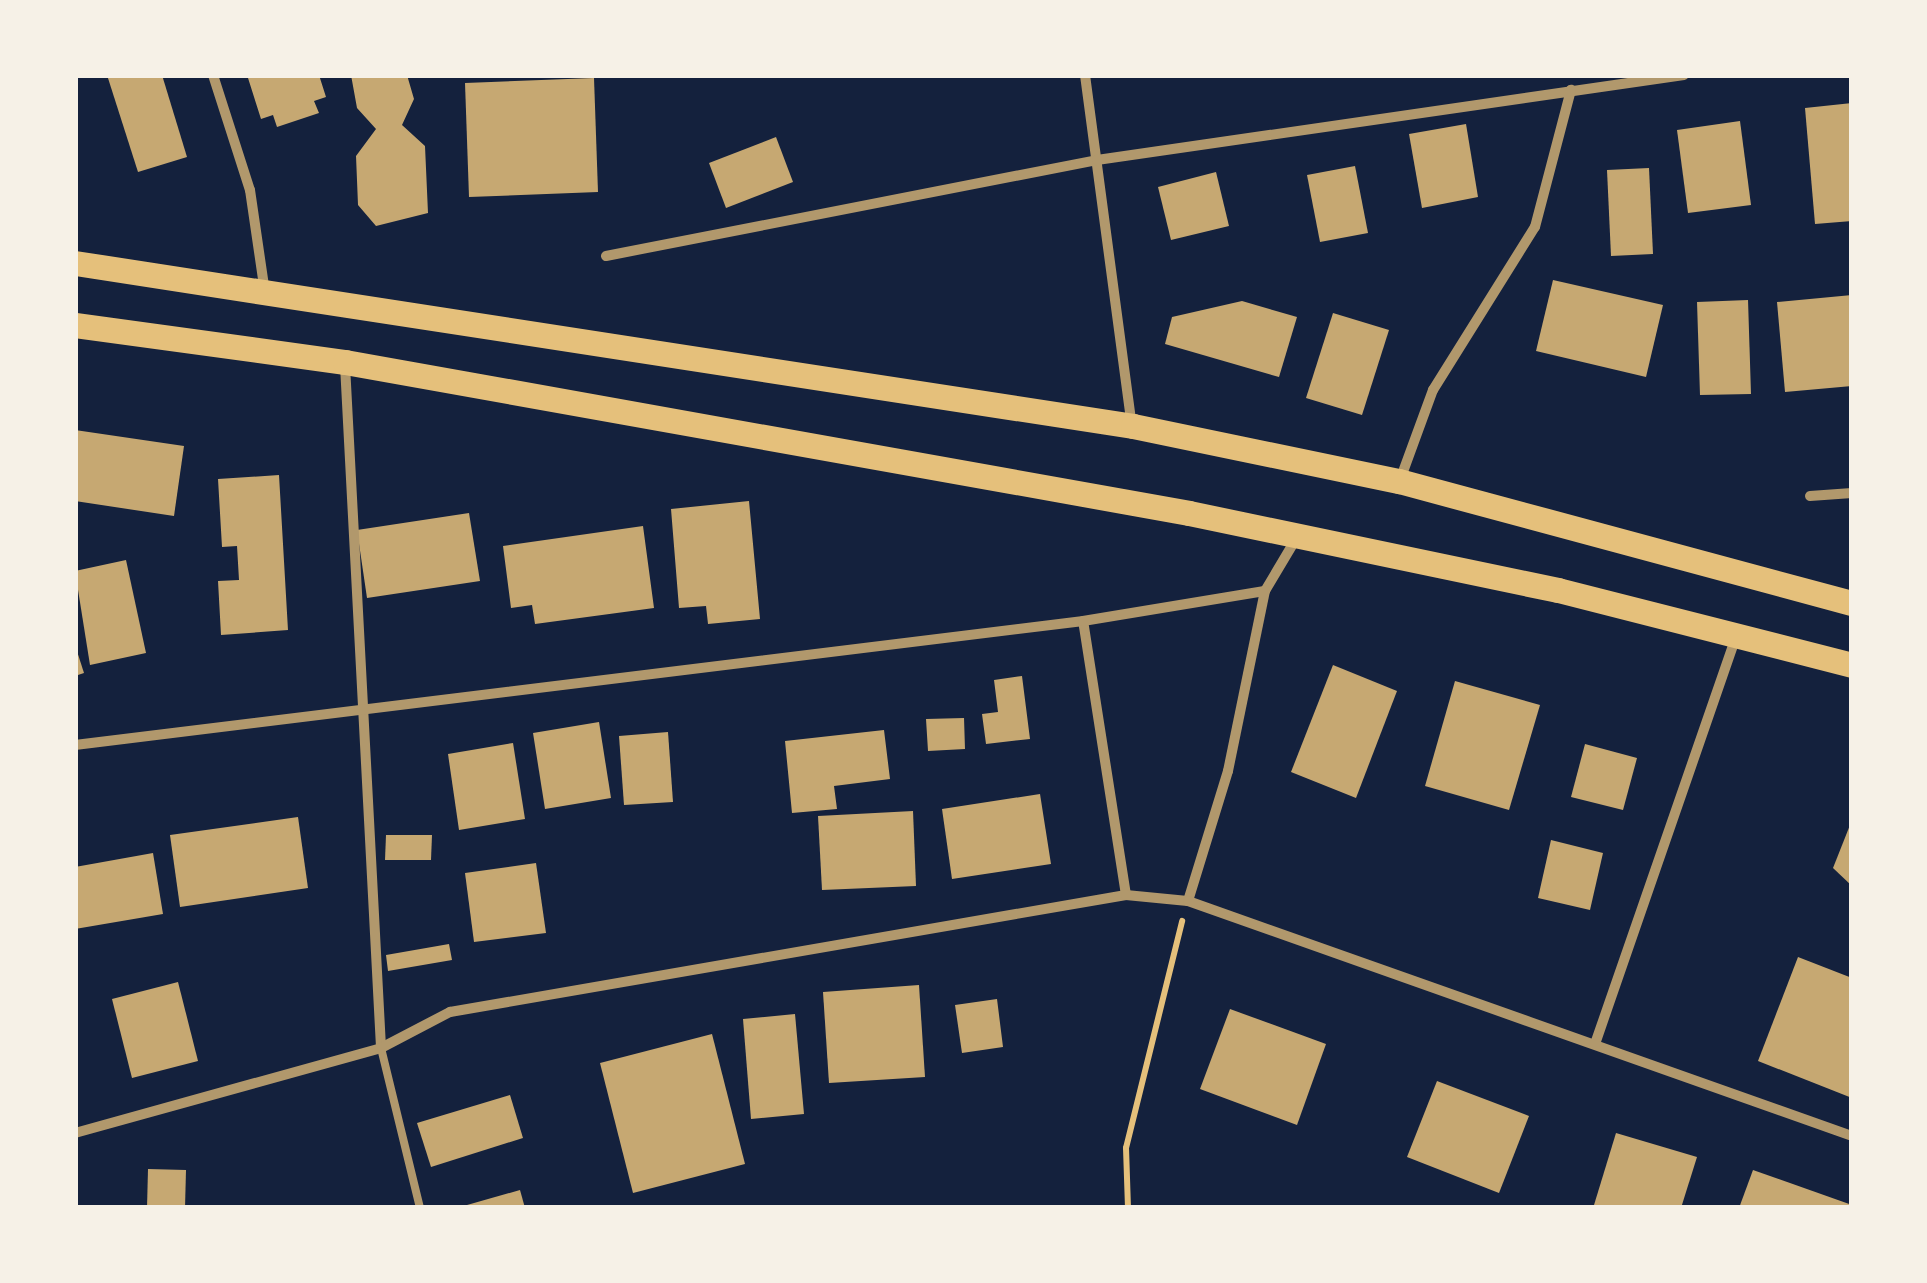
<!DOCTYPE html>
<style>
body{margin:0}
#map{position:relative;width:1927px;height:1283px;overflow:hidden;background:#14213d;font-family:"DejaVu Sans",sans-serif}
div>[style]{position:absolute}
.building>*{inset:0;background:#c6a872}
.path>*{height:6px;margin:-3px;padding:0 3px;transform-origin:3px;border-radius:3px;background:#e5c07b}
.service>*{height:8px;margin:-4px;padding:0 4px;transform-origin:4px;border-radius:4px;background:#b1986c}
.minor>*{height:10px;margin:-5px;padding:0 5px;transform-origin:5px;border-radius:5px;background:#b1986c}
.primary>*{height:25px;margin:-12.5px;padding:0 12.5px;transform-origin:12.5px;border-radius:12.5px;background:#e5c07b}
span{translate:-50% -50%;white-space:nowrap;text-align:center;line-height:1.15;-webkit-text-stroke:8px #f6f1e7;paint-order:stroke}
.frame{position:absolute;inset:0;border:78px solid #f6f1e7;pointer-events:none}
</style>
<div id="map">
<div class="building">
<div style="clip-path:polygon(107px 75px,162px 75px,187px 157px,138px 172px)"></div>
<div style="clip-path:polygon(319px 75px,326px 97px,314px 101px,319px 113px,277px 127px,273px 115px,261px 119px,248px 78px)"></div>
<div style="clip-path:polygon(351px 75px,407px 75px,414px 99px,402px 125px,425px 146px,428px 213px,376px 226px,358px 205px,356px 156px,376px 129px,357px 108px)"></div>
<div style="clip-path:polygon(594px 78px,598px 192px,469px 197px,465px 83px)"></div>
<div style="clip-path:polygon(1852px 103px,1852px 221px,1815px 224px,1805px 108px)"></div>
<div style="clip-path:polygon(1740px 121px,1751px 205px,1688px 213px,1677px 130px)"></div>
<div style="clip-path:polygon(1466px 124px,1478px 197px,1422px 208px,1409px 134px)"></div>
<div style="clip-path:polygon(776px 137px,793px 182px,726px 208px,709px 163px)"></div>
<div style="clip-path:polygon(1355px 166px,1368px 233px,1320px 242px,1307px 175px)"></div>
<div style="clip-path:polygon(1649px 168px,1653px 254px,1611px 256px,1607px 170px)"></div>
<div style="clip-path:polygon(1216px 172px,1229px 226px,1171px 240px,1158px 187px)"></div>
<div style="clip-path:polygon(1553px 280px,1663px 305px,1646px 377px,1536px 351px)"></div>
<div style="clip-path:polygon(1852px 295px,1852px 386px,1785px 392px,1777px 302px)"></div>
<div style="clip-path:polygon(1748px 300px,1751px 394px,1700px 395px,1697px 302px)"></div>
<div style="clip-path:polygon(1242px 301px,1297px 317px,1279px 377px,1165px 344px,1172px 317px)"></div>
<div style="clip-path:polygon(1333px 313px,1389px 330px,1362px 415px,1306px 398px)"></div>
<div style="clip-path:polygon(75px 430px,184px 446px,174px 516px,75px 501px)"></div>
<div style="clip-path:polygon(279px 475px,288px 630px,221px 635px,218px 581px,239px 580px,237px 546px,222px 547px,218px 479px)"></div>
<div style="clip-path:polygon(749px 501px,760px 619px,708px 624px,706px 606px,679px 608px,671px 509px)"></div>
<div style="clip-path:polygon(469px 513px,480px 581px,367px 598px,357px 530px)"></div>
<div style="clip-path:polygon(643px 526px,654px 608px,535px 624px,532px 605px,511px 608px,503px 546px)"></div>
<div style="clip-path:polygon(126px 560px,146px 653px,90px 665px,75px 571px)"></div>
<div style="clip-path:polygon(75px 645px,84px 673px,75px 676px)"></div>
<div style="clip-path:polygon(1333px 665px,1397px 691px,1356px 798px,1291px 772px)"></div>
<div style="clip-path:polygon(1022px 676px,1030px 739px,986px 744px,982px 714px,998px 712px,994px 680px)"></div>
<div style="clip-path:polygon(1455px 681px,1540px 705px,1509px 810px,1425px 786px)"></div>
<div style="clip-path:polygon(964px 718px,965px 749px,928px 751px,926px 719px)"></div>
<div style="clip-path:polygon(599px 722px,611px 798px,545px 809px,533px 733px)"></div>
<div style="clip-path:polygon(884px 730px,890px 779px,834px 786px,837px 809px,792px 813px,785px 741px)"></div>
<div style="clip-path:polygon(668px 732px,673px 802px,624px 805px,619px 736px)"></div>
<div style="clip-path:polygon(513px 743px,525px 819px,459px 830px,448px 754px)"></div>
<div style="clip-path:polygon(1585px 744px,1637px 758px,1623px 810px,1571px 797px)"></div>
<div style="clip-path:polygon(1040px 794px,1051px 864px,952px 879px,942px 809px)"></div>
<div style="clip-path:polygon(913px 811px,916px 886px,822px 890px,818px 816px)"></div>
<div style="clip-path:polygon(298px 817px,308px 888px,180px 907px,170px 835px)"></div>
<div style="clip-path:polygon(1852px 820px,1852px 886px,1833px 868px)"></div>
<div style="clip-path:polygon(386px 835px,432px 835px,431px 860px,385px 860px)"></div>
<div style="clip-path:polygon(1551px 840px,1603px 853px,1590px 910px,1538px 898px)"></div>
<div style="clip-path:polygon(153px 853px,163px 914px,75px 929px,75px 867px)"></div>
<div style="clip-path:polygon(536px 863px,546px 933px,474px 942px,465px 873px)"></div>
<div style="clip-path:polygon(449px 944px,452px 960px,388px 971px,386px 955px)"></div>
<div style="clip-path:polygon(1798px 957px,1852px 978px,1852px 1098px,1758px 1061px)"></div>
<div style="clip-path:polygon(178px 982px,198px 1061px,132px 1078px,112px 999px)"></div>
<div style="clip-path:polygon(919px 985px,925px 1077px,829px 1083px,823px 992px)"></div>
<div style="clip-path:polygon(997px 999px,1003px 1047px,962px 1053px,955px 1005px)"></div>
<div style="clip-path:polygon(1230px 1009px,1326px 1044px,1297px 1125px,1200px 1089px)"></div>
<div style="clip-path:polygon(795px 1014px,804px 1114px,751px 1119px,743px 1019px)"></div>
<div style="clip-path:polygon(712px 1034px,745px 1164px,633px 1193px,600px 1063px)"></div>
<div style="clip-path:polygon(1437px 1081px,1529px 1116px,1499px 1193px,1407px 1157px)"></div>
<div style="clip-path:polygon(510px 1095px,523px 1138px,431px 1167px,417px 1123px)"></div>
<div style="clip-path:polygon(1616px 1133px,1697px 1157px,1681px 1208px,1594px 1205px)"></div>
<div style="clip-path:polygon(148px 1169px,186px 1170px,185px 1208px,147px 1208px)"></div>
<div style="clip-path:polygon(1753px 1170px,1852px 1205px,1852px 1208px,1739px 1208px)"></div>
<div style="clip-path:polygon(520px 1190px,525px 1208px,460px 1208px,460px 1207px)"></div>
</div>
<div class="path">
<div style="left:1128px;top:1208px;width:60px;rotate:-91.9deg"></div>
<div style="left:1126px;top:1148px;width:234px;rotate:-76.1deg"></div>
</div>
<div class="service">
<div style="left:381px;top:1048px;width:165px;rotate:76.3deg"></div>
</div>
<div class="minor">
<div style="left:213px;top:75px;width:121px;rotate:72.2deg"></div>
<div style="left:250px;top:190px;width:97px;rotate:81.7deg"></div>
<div style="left:1085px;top:75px;width:353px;rotate:82.4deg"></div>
<div style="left:606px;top:256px;width:500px;rotate:-11.06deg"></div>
<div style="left:1097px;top:160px;width:593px;rotate:-8.24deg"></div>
<div style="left:345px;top:365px;width:684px;rotate:86.98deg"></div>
<div style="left:1400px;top:480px;width:96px;rotate:-69.9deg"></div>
<div style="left:1433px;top:390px;width:192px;rotate:-58deg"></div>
<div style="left:1535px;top:227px;width:142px;rotate:-75.3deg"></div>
<div style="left:1810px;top:496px;width:42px;rotate:-4.1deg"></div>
<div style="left:75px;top:745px;width:1016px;rotate:-7.01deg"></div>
<div style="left:1126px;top:895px;width:277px;rotate:-98.9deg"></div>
<div style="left:1083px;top:621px;width:184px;rotate:-9.4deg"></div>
<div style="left:1265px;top:591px;width:63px;rotate:-59.3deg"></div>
<div style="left:1188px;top:901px;width:136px;rotate:-72.9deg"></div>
<div style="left:1228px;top:771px;width:184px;rotate:-78.4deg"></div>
<div style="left:1595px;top:1044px;width:434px;rotate:-70.9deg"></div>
<div style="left:75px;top:1133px;width:318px;rotate:-15.5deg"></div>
<div style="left:381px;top:1048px;width:78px;rotate:-27.6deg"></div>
<div style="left:450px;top:1012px;width:686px;rotate:-9.82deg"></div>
<div style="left:1126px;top:895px;width:62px;rotate:5.5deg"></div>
<div style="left:1188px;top:901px;width:704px;rotate:19.49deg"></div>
</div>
<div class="primary">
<div style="left:75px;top:263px;width:1070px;rotate:8.76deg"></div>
<div style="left:1133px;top:426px;width:272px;rotate:11.7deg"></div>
<div style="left:1399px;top:481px;width:469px;rotate:15.1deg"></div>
<div style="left:75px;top:325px;width:273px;rotate:7.8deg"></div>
<div style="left:345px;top:362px;width:857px;rotate:10.14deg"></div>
<div style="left:1189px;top:513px;width:377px;rotate:11.8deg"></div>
<div style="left:1558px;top:590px;width:303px;rotate:14.3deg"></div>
</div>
<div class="frame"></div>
</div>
